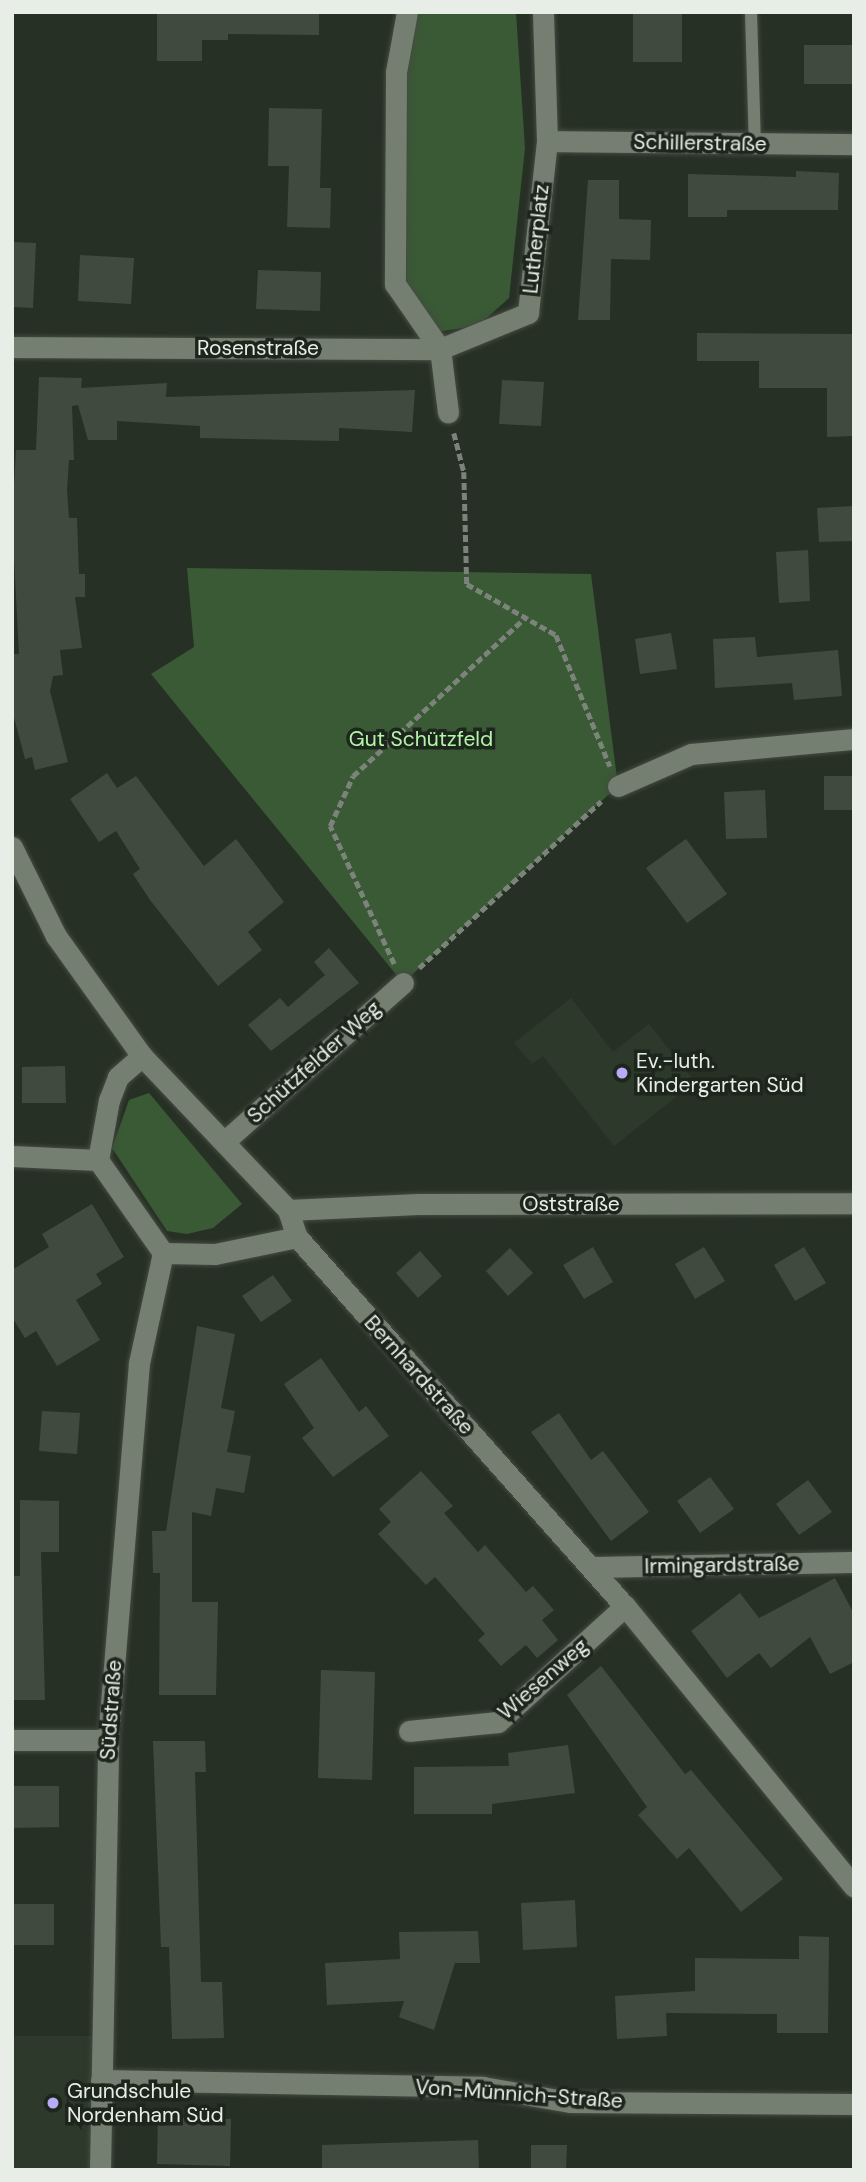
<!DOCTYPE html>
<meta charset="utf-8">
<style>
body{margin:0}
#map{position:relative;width:866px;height:2182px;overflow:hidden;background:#273025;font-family:"DM Sans",sans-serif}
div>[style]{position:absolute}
.built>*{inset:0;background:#2d3a2b}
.green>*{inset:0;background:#3a5935}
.building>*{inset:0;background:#414a3f}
.path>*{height:4.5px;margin-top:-2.25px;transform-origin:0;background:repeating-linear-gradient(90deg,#7b837a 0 7px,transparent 0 10.5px)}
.roads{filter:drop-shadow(0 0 2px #444b42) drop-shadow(0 0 2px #444b42)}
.lane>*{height:12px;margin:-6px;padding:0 6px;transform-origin:6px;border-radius:6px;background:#747f72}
.street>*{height:21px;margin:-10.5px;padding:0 10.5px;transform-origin:10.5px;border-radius:10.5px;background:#747f72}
.dots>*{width:19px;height:19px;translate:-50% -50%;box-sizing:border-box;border:4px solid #1d261c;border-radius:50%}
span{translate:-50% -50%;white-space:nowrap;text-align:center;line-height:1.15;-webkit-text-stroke:7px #1d261c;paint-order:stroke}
.street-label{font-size:21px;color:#e8eee7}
.park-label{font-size:21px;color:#b3f6a8}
.poi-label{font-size:21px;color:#e8eee7}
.left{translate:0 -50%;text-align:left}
.frame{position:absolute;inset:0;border:14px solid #e8eee7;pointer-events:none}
</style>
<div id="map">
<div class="built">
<div style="clip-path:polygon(571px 998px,613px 1052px,649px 1024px,695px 1082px,614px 1146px,543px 1056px,532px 1064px,514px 1043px)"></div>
<div style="clip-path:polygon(12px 2036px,93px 2036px,94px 2170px,12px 2170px)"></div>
</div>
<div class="green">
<div style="clip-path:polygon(419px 12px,516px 12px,525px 148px,509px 298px,478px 326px,435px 332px,399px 280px,400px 71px)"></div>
<div style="clip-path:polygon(187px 568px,591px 574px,618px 786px,403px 983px,151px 674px,194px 647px)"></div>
<div style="clip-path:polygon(149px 1093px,242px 1204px,213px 1228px,187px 1234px,167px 1231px,112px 1148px,129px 1100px)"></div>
</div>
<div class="building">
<div style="clip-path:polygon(157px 12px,319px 12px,319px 35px,228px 34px,228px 40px,202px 40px,202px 61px,157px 61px)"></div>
<div style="clip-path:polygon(633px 12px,682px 12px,682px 62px,633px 62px)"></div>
<div style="clip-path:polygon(804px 45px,854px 45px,854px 84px,804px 84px)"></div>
<div style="clip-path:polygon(269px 108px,322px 109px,320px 188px,331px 188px,330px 228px,287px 227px,289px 166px,268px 166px)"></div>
<div style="clip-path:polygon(796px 171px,839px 173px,838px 210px,727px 210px,727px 217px,688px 217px,688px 174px,796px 177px)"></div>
<div style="clip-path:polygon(588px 180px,619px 180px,619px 219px,651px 220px,650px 260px,611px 259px,610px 320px,578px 320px)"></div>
<div style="clip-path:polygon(12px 242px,36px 243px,33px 308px,12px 307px)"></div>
<div style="clip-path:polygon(80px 255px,134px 258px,131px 304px,78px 301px)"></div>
<div style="clip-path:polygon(258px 270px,321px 272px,320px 311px,256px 309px)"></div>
<div style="clip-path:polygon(697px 333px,853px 334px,854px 436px,827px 437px,827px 388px,759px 388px,759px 361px,697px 361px)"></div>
<div style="clip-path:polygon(39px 377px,82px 378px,81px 388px,167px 383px,166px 397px,415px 390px,412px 432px,339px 428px,339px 441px,200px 438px,200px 426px,117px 421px,117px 440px,88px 440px,78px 405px,72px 406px,74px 460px,69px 460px,67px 490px,69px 518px,77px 518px,79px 574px,85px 574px,85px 597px,75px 597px,82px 648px,60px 650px,63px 675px,53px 676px,50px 691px,68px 762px,35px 770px,32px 757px,25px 759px,12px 710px,12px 654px,19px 654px,12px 519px,16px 450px,36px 450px)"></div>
<div style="clip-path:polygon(502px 380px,544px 382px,541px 426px,499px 424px)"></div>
<div style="clip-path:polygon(854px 506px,854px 541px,819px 542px,817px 508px)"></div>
<div style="clip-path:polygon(808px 550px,810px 601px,779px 603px,776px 552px)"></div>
<div style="clip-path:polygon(671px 633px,677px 669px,640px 674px,635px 639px)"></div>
<div style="clip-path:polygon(755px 637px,757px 657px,838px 650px,842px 696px,794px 700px,792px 683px,715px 688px,713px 639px)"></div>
<div style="clip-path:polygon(107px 773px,117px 788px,136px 776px,204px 866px,236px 839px,284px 902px,248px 932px,262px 950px,218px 986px,150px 900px,133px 874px,140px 869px,116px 831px,99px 842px,70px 799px)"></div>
<div style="clip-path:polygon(824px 776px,854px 776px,854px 810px,824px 810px)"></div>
<div style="clip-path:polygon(765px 790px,767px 838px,726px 839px,724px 792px)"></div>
<div style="clip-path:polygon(686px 839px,727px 894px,687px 923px,646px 868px)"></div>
<div style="clip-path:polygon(329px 948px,359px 983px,271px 1051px,248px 1025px,280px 998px,288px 1007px,325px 975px,314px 962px)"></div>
<div style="clip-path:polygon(65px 1066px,66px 1103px,22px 1103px,22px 1067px)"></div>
<div style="clip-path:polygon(92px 1204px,124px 1257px,96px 1274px,102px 1284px,76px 1300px,100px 1340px,57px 1366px,36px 1331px,25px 1338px,12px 1317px,12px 1270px,49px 1247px,42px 1234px)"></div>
<div style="clip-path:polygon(593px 1247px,613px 1282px,584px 1299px,563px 1265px)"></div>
<div style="clip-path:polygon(704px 1247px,725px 1281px,695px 1299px,675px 1264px)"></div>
<div style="clip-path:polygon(804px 1247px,826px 1283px,795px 1301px,774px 1265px)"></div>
<div style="clip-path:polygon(510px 1248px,533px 1273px,508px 1296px,486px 1271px)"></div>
<div style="clip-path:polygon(420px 1251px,442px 1276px,418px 1298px,396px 1273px)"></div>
<div style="clip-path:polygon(273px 1275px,292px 1301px,261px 1322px,242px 1296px)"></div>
<div style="clip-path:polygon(197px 1326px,235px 1334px,221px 1408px,235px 1411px,227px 1452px,251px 1456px,244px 1493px,216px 1488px,211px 1516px,192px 1512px,192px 1602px,218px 1602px,216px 1695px,159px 1695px,160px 1573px,153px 1573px,152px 1531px,166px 1531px)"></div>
<div style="clip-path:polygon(321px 1358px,359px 1412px,366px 1406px,389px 1436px,333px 1477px,302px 1438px,314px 1428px,284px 1384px)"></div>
<div style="clip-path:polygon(42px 1411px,80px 1413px,77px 1454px,39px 1451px)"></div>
<div style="clip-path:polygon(559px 1413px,591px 1460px,603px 1451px,649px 1512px,611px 1541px,531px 1432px)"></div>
<div style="clip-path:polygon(421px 1471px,453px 1506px,444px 1513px,478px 1552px,485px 1545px,526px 1592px,533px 1586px,554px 1610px,542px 1620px,558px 1640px,537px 1658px,526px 1645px,501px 1666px,478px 1640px,485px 1634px,435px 1577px,426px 1585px,378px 1534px,391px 1522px,379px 1509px)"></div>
<div style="clip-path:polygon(710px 1477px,734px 1509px,700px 1533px,677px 1501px)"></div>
<div style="clip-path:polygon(808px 1480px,832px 1512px,799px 1535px,776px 1504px)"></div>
<div style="clip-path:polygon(20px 1500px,59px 1501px,59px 1552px,41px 1552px,45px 1700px,12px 1700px,12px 1576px,20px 1576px)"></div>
<div style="clip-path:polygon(835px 1578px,854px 1614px,854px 1662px,830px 1674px,810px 1637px,771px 1668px,759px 1653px,727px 1678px,691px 1631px,740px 1593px,759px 1618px)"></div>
<div style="clip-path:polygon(601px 1666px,685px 1774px,691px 1770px,783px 1879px,741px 1912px,689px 1848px,677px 1859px,638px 1815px,647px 1807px,567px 1695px)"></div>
<div style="clip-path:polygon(321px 1670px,375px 1672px,372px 1780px,318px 1778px)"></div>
<div style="clip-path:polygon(153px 1741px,205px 1741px,206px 1772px,195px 1772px,201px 1982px,222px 1982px,224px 2038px,172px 2039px,169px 1947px,161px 1947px)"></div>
<div style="clip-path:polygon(568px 1745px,575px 1793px,492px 1804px,492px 1814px,414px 1814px,414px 1767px,509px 1766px,508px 1753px)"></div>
<div style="clip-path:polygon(12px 1786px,59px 1786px,59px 1827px,12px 1828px)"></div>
<div style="clip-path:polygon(575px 1900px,577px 1947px,523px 1950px,521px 1903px)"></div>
<div style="clip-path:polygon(12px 1904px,54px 1904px,54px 1945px,12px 1945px)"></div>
<div style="clip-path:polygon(478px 1931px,480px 1963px,455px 1963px,434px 2030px,399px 2017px,404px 2001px,327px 2005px,325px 1963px,400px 1959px,399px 1932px)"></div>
<div style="clip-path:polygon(799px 1936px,829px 1937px,828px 2033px,777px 2033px,777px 2014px,666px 2013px,667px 2036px,617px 2039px,615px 1996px,695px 1991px,695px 1958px,799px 1959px)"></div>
<div style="clip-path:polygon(158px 2117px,231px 2119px,230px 2166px,157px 2164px)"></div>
<div style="clip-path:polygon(478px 2140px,479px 2170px,322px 2170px,322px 2145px)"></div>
<div style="clip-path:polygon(531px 2145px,567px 2145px,566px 2170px,531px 2170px)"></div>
</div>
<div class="path">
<div style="left:454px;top:433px;width:40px;rotate:75.6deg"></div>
<div style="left:464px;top:472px;width:112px;rotate:88.5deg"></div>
<div style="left:467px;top:584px;width:103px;rotate:29.8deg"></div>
<div style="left:556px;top:635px;width:142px;rotate:67.6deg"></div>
<div style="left:394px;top:964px;width:152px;rotate:-114.9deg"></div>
<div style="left:330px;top:826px;width:55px;rotate:-65.3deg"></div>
<div style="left:353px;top:776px;width:236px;rotate:-42.6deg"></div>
<div style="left:419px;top:968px;width:247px;rotate:-42.5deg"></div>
</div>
<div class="roads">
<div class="lane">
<div style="left:751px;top:12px;width:132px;rotate:88.3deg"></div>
</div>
<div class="street">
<div style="left:407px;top:12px;width:61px;rotate:100.4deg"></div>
<div style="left:396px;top:72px;width:212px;rotate:90.3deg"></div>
<div style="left:395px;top:284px;width:79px;rotate:55.3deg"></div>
<div style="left:440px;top:349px;width:95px;rotate:-22.2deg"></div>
<div style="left:528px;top:313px;width:173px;rotate:-83.7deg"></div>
<div style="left:547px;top:141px;width:129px;rotate:-91.8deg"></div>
<div style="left:547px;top:141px;width:307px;rotate:0.6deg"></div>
<div style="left:12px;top:347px;width:428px;rotate:0.3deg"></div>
<div style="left:440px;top:349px;width:64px;rotate:82.8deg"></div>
<div style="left:618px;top:786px;width:80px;rotate:-23.7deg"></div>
<div style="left:691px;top:754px;width:164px;rotate:-5.3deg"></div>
<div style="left:12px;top:847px;width:99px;rotate:63.7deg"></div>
<div style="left:56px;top:936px;width:148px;rotate:54.4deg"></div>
<div style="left:142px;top:1056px;width:212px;rotate:46.5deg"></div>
<div style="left:288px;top:1210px;width:28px;rotate:72deg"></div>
<div style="left:297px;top:1237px;width:494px;rotate:48.4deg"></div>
<div style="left:625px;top:1606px;width:362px;rotate:50.8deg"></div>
<div style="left:142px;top:1056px;width:32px;rotate:139deg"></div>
<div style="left:118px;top:1077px;width:25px;rotate:111deg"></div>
<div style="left:109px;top:1100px;width:61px;rotate:100.4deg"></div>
<div style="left:98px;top:1160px;width:113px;rotate:55deg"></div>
<div style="left:163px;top:1253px;width:52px;rotate:1.1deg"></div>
<div style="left:215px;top:1254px;width:84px;rotate:-11.7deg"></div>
<div style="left:225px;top:1141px;width:238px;rotate:-41.6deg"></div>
<div style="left:12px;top:1156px;width:86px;rotate:2.7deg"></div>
<div style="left:288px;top:1210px;width:130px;rotate:-2.6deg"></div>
<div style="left:418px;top:1204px;width:436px;rotate:-0.1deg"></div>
<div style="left:591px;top:1567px;width:263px;rotate:-1.1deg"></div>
<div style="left:409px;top:1731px;width:89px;rotate:-5.8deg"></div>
<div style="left:498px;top:1722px;width:172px;rotate:-42.4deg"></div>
<div style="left:12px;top:1740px;width:96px"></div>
<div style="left:101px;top:2080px;width:382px;rotate:1deg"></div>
<div style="left:483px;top:2087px;width:88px;rotate:9.8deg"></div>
<div style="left:570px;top:2102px;width:284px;rotate:0.4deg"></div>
<div style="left:100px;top:2170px;width:430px;rotate:-88.9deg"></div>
<div style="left:108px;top:1740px;width:378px;rotate:-85.3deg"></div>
<div style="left:139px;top:1363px;width:113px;rotate:-77.7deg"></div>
</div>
</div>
<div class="dots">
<div style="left:622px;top:1073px;background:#b7abf8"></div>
<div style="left:53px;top:2103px;background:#b7abf8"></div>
</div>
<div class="street-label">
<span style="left:700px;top:143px;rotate:1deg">Schillerstraße</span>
<span style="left:536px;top:239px;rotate:-84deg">Lutherplatz</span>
<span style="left:258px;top:348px">Rosenstraße</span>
<span style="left:314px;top:1062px;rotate:-42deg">Schützfelder Weg</span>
<span style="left:571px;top:1204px">Oststraße</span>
<span style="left:419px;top:1375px;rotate:48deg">Bernhardstraße</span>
<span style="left:722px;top:1565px;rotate:-1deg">Irmingardstraße</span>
<span style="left:543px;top:1679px;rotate:-41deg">Wiesenweg</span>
<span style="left:111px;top:1710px;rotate:-86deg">Südstraße</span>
<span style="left:519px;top:2094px;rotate:4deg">Von-Münnich-Straße</span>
</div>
<div class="park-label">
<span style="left:421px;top:739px">Gut Schützfeld</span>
</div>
<div class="poi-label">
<span class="left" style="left:636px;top:1073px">Ev.-luth.<br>Kindergarten Süd</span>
<span class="left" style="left:67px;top:2103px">Grundschule<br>Nordenham Süd</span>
</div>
<div class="frame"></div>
</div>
